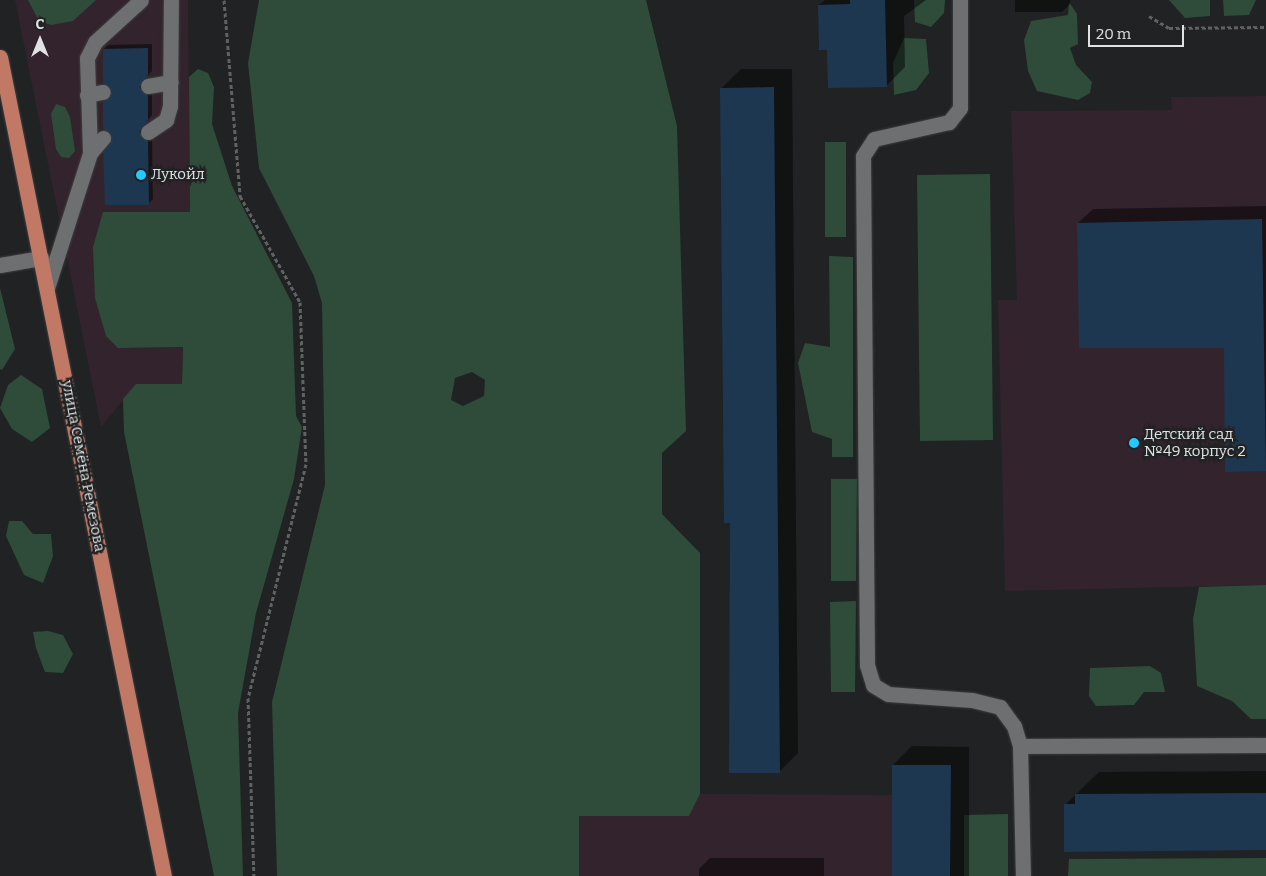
<!DOCTYPE html>
<meta charset="utf-8">
<style>
body{margin:0}
#map{position:relative;width:1266px;height:876px;overflow:hidden;background:#202223;font-family:Bitter,serif}
div>[style]{position:absolute}
.commercial>*{inset:0;background:#33232c}
.education>*{inset:0;background:#33232d}
.green>*{inset:0;background:#2e4c39}
.shadow>*{inset:0;background:#0007}
.building>*{inset:0;background:#1d3751}
.path>*{height:3px;margin-top:-1.5px;transform-origin:0;background:repeating-linear-gradient(90deg,#5f6162 0 4px,transparent 0 6.5px)}
.roads{filter:drop-shadow(0 0 1px #3d3f40) drop-shadow(0 0 1px #3d3f40)}
.lane>*{height:15px;margin:-7.5px;padding:0 7.5px;transform-origin:7.5px;border-radius:7.5px;background:#6d6f71}
.primary>*{height:15px;margin:-7.5px;padding:0 7.5px;transform-origin:7.5px;border-radius:7.5px;background:#c17965}
.dots>*{width:14px;height:14px;translate:-50% -50%;box-sizing:border-box;border:2px solid #202223;border-radius:50%}
span{translate:-50% -50%;white-space:nowrap;text-align:center;line-height:1.15;-webkit-text-stroke:4.5px #202223;paint-order:stroke}
.poi-label{font-size:15px;color:#e0e2e3}
.left{translate:0 -50%;text-align:left}
.street-label{font-size:15px;color:#e0e2e3}
.north{position:absolute;left:15px;top:15px;width:50px;height:50px;-webkit-text-stroke:4px #202223;paint-order:stroke;rotate:0deg;font-size:14px;font-weight:700;line-height:20px;text-align:center;color:#e0e2e3}
.north::after{content:'';display:block;margin:auto;width:18px;height:22px;background:#e0e2e3;clip-path:polygon(50% 0,100% 100%,50% 72%,0 100%)}
.scale{position:absolute;left:1088px;top:25px;width:96px;height:22px;box-sizing:border-box;border:2px solid #e0e2e3;border-top:0;padding-left:6px;font-size:15px;line-height:18px;white-space:nowrap;color:#e0e2e3;-webkit-text-stroke:4px #202223;paint-order:stroke}
</style>
<div id="map">
<div class="commercial">
<div style="clip-path:polygon(15px 0,188px 0,190px 212px,103px 212px,118px 348px,183px 347px,182px 384px,136px 384px,101px 427px)"></div>
<div style="clip-path:polygon(700px 794px,892px 795px,892px 876px,579px 876px,579px 816px,689px 816px)"></div>
</div>
<div class="education">
<div style="clip-path:polygon(1266px 96px,1266px 585px,1005px 591px,998px 300px,1017px 300px,1011px 111px,1172px 110px,1171px 97px)"></div>
</div>
<div class="green">
<div style="clip-path:polygon(28px 0,96px 0,73px 21px,51px 25px,39px 21px)"></div>
<div style="clip-path:polygon(evenodd,259px 0,646px 0,677px 126px,686px 431px,662px 453px,662px 514px,700px 553px,700px 794px,689px 816px,579px 816px,579px 876px,277px 876px,272px 702px,325px 485px,322px 303px,314px 276px,259px 168px,248px 63px,259px 0,472px 372px,485px 380px,484px 396px,463px 406px,451px 400px,455px 378px,472px 372px)"></div>
<div style="clip-path:polygon(914px 0,945px 0,944px 13px,931px 27px,915px 22px)"></div>
<div style="clip-path:polygon(1169px 0,1210px 0,1210px 16px,1185px 18px)"></div>
<div style="clip-path:polygon(1223px 0,1256px 0,1249px 15px,1224px 16px)"></div>
<div style="clip-path:polygon(1069px 2px,1077px 14px,1078px 44px,1070px 48px,1076px 65px,1092px 82px,1090px 93px,1078px 100px,1037px 91px,1028px 71px,1024px 40px,1031px 21px,1068px 15px)"></div>
<div style="clip-path:polygon(904px 38px,926px 39px,929px 73px,916px 90px,894px 95px,893px 63px)"></div>
<div style="clip-path:polygon(198px 69px,208px 73px,214px 87px,212px 124px,232px 186px,292px 303px,296px 416px,302px 427px,294px 479px,256px 613px,238px 713px,243px 876px,214px 876px,124px 432px,123px 399px,136px 384px,182px 384px,183px 347px,118px 348px,106px 336px,95px 298px,93px 247px,103px 212px,190px 212px,189px 77px)"></div>
<div style="clip-path:polygon(56px 104px,65px 107px,70px 117px,75px 151px,69px 158px,61px 157px,56px 149px,51px 114px)"></div>
<div style="clip-path:polygon(825px 142px,846px 142px,846px 237px,825px 237px)"></div>
<div style="clip-path:polygon(990px 174px,993px 440px,920px 441px,917px 175px)"></div>
<div style="clip-path:polygon(829px 256px,853px 257px,853px 457px,832px 457px,832px 439px,812px 432px,798px 363px,805px 343px,830px 347px)"></div>
<div style="clip-path:polygon(0 288px,15px 349px,2px 370px,0 369px)"></div>
<div style="clip-path:polygon(21px 375px,42px 389px,50px 428px,32px 442px,12px 429px,0 408px,8px 385px)"></div>
<div style="clip-path:polygon(831px 479px,857px 479px,856px 581px,831px 581px)"></div>
<div style="clip-path:polygon(9px 521px,22px 521px,33px 534px,51px 534px,53px 556px,43px 583px,24px 575px,6px 536px)"></div>
<div style="clip-path:polygon(1266px 585px,1266px 719px,1251px 719px,1232px 701px,1197px 686px,1193px 619px,1199px 587px)"></div>
<div style="clip-path:polygon(856px 601px,855px 692px,831px 692px,830px 602px)"></div>
<div style="clip-path:polygon(48px 631px,63px 635px,73px 654px,63px 673px,45px 672px,36px 648px,33px 632px)"></div>
<div style="clip-path:polygon(1150px 666px,1161px 673px,1165px 692px,1144px 692px,1134px 705px,1096px 706px,1089px 696px,1090px 668px)"></div>
<div style="clip-path:polygon(1008px 814px,1008px 876px,964px 876px,964px 815px)"></div>
<div style="clip-path:polygon(1266px 858px,1266px 876px,1068px 876px,1069px 859px)"></div>
</div>
<div class="shadow">
<div style="clip-path:polygon(825px 0,926px 0,904px 16px,905px 67px,886px 86px,829px 49px,819px 5px)"></div>
<div style="clip-path:polygon(1015px 0,1070px 0,1070px 4px,1062px 12px,1015px 12px)"></div>
<div style="clip-path:polygon(152px 44px,152px 71px,142px 82px,152px 91px,152px 115px,142px 127px,152px 137px,153px 199px,148px 204px,114px 139px,114px 91px,104px 49px,108px 45px)"></div>
<div style="clip-path:polygon(741px 69px,792px 69px,798px 753px,779px 772px,722px 88px)"></div>
<div style="clip-path:polygon(1266px 206px,1266px 471px,1226px 470px,1225px 346px,1078px 223px,1093px 209px)"></div>
<div style="clip-path:polygon(912px 746px,969px 747px,969px 876px,893px 876px,893px 765px)"></div>
<div style="clip-path:polygon(1266px 771px,1266px 849px,1065px 805px,1099px 772px)"></div>
<div style="clip-path:polygon(710px 858px,824px 858px,824px 876px,699px 876px,699px 869px)"></div>
</div>
<div class="building">
<div style="clip-path:polygon(850px 0,885px 0,887px 87px,828px 88px,827px 50px,819px 50px,818px 5px,850px 4px)"></div>
<div style="clip-path:polygon(148px 48px,148px 76px,139px 87px,148px 95px,148px 120px,139px 132px,148px 141px,149px 205px,105px 205px,103px 152px,112px 139px,103px 129px,103px 102px,112px 91px,103px 83px,103px 49px)"></div>
<div style="clip-path:polygon(774px 87px,780px 773px,729px 773px,730px 523px,724px 523px,720px 88px)"></div>
<div style="clip-path:polygon(1262px 219px,1266px 471px,1225px 472px,1224px 348px,1079px 348px,1077px 223px)"></div>
<div style="clip-path:polygon(892px 765px,951px 765px,950px 876px,892px 876px)"></div>
<div style="clip-path:polygon(1266px 793px,1266px 850px,1064px 852px,1064px 804px,1075px 804px,1075px 794px)"></div>
</div>
<div class="path">
<div style="left:224px;top:0;width:197px;rotate:85.3deg"></div>
<div style="left:240px;top:196px;width:122px;rotate:60.5deg"></div>
<div style="left:300px;top:302px;width:162px;rotate:87.9deg"></div>
<div style="left:306px;top:464px;width:241px;rotate:103.9deg"></div>
<div style="left:248px;top:698px;width:178px;rotate:88.1deg"></div>
<div style="left:1149px;top:16px;width:23px;rotate:31deg"></div>
<div style="left:1169px;top:28px;width:97px;rotate:-0.6deg"></div>
</div>
<div class="roads">
<div class="lane">
<div style="left:960px;top:0;width:108px;rotate:90deg"></div>
<div style="left:960px;top:108px;width:18px;rotate:128deg"></div>
<div style="left:949px;top:122px;width:77px;rotate:167.2deg"></div>
<div style="left:874px;top:139px;width:20px;rotate:123deg"></div>
<div style="left:863px;top:156px;width:509px;rotate:89.55deg"></div>
<div style="left:867px;top:665px;width:21px;rotate:73deg"></div>
<div style="left:873px;top:685px;width:17px;rotate:31deg"></div>
<div style="left:888px;top:694px;width:84px;rotate:4.1deg"></div>
<div style="left:972px;top:700px;width:29px;rotate:14deg"></div>
<div style="left:1000px;top:707px;width:24px;rotate:54deg"></div>
<div style="left:1014px;top:726px;width:21px;rotate:73deg"></div>
<div style="left:1020px;top:746px;width:130px;rotate:88.7deg"></div>
<div style="left:148px;top:86px;width:23px;rotate:-10deg"></div>
<div style="left:87px;top:95px;width:16px;rotate:-11deg"></div>
<div style="left:148px;top:132px;width:22px;rotate:-34deg"></div>
<div style="left:166px;top:120px;width:15px;rotate:-74deg"></div>
<div style="left:170px;top:106px;width:106px;rotate:-89.5deg"></div>
<div style="left:90px;top:153px;width:95px;rotate:-91.8deg"></div>
<div style="left:87px;top:58px;width:18px;rotate:-63deg"></div>
<div style="left:95px;top:42px;width:62px;rotate:-42.4deg"></div>
<div style="left:0;top:265px;width:42px;rotate:-9.7deg"></div>
<div style="left:47px;top:288px;width:142px;rotate:-72.3deg"></div>
<div style="left:90px;top:153px;width:20px;rotate:-49deg"></div>
<div style="left:1020px;top:746px;width:246px;rotate:-0.2deg"></div>
</div>
<div class="primary">
<div style="left:0;top:57px;width:835px;rotate:78.68deg"></div>
</div>
</div>
<div class="dots">
<div style="left:141px;top:175px;background:#26c9fe"></div>
<div style="left:1134px;top:443px;background:#26c9fe"></div>
</div>
<div class="poi-label">
<span class="left" style="left:151px;top:175px">Лукойл</span>
<span class="left" style="left:1144px;top:443px">Детский сад<br>№49 корпус 2</span>
</div>
<div class="street-label">
<span style="left:83px;top:466px;rotate:79deg">улица Семёна Ремезова</span>
</div>
<div class="north">С</div>
<div class="scale">20 m</div>
</div>
